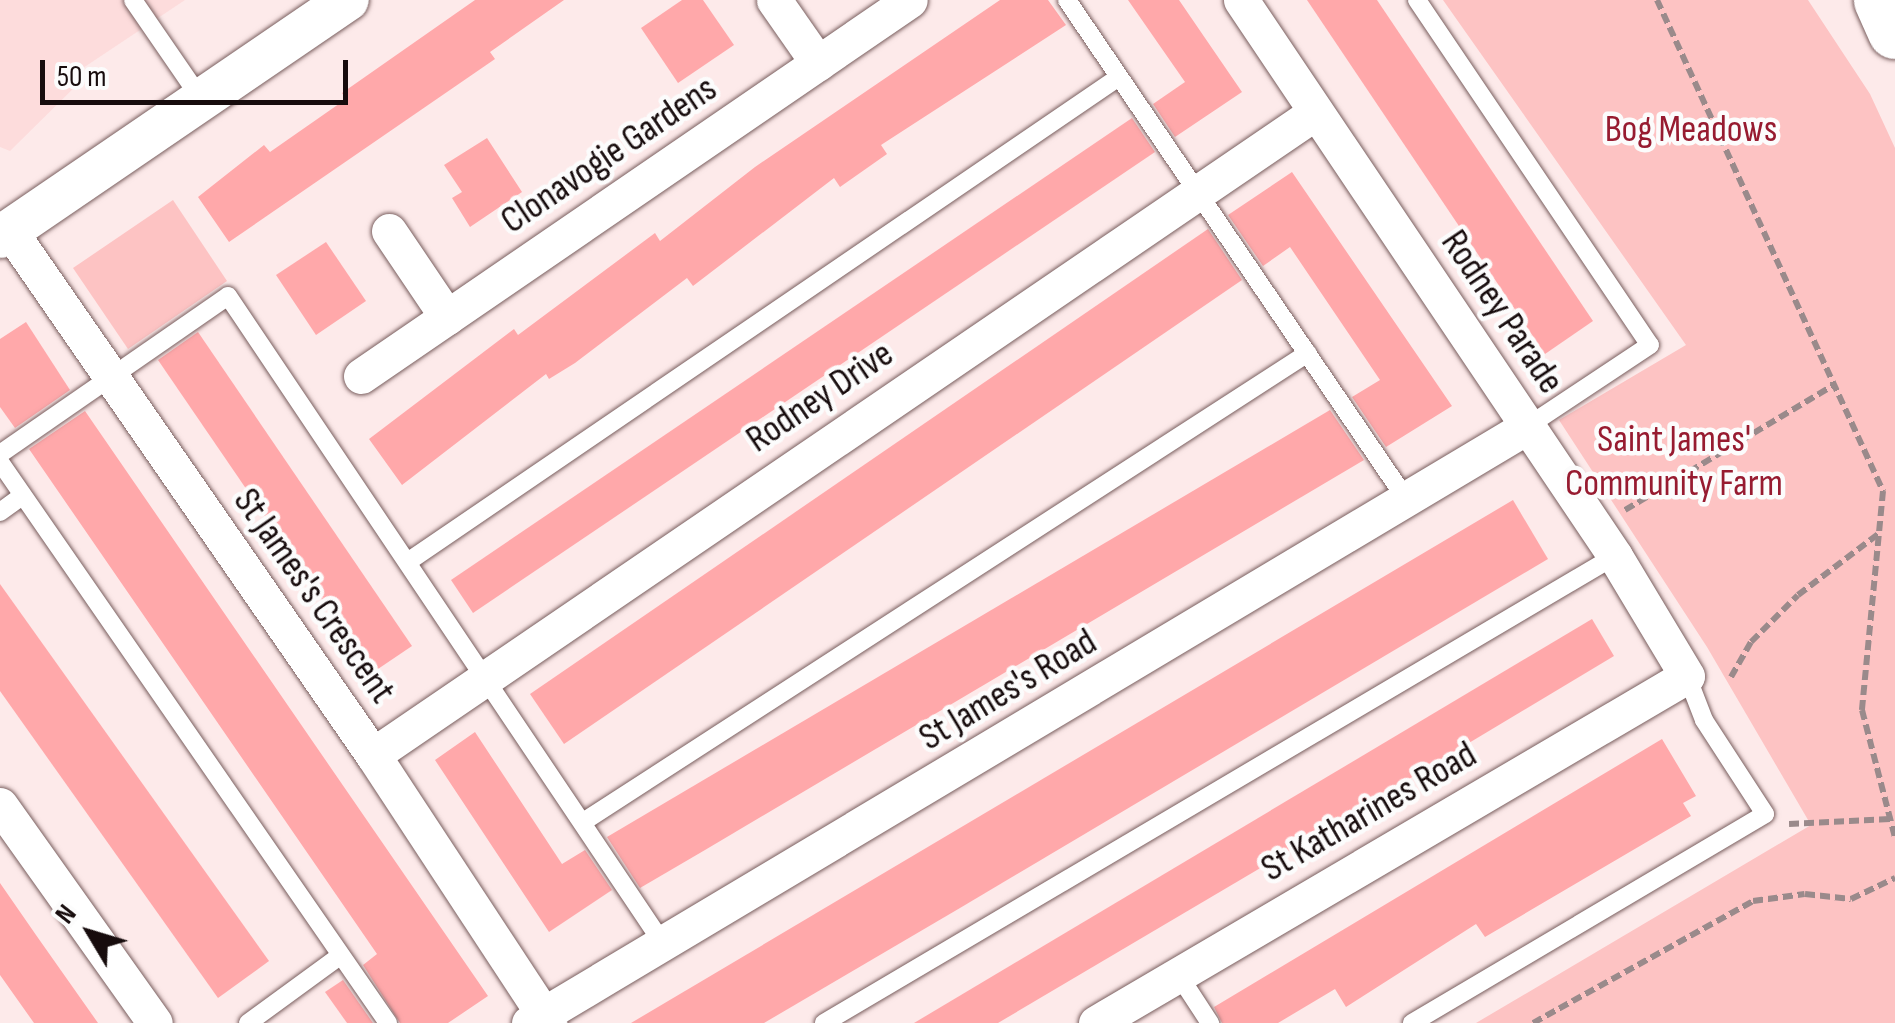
<!DOCTYPE html>
<style>
body{margin:0}
#map{position:relative;width:1895px;height:1023px;overflow:hidden;background:#fdeaea;font-family:"Sofia Sans Condensed",sans-serif}
div>[style]{position:absolute}
.built>*{inset:0;background:#fddcdc}
.green>*{inset:0;background:#fdc3c3}
.building>*{inset:0;background:#ffa8aa}
.path>*{height:6px;margin-top:-3px;transform-origin:0;background:repeating-linear-gradient(90deg,#9a8a8b 0 10px,transparent 0 15px)}
.roads{filter:drop-shadow(0 0 2px #795e5e) drop-shadow(0 0 2px #795e5e)}
.service>*{height:18px;margin:-9px;padding:0 9px;transform-origin:9px;border-radius:9px;background:#fff}
.minor>*{height:35px;margin:-17.5px;padding:0 17.5px;transform-origin:17.5px;border-radius:17.5px;background:#fff}
.tertiary>*{height:42px;margin:-21px;padding:0 21px;transform-origin:21px;border-radius:21px;background:#fff}
.motorway>*{height:55px;margin:-27.5px;padding:0 27.5px;transform-origin:27.5px;border-radius:27.5px;background:#fff}
span{translate:-50% -50%;white-space:nowrap;text-align:center;line-height:1.15;-webkit-text-stroke:9px #fcfcfc;paint-order:stroke}
.park-label{font-size:38px;color:#971b30}
.street-label{font-size:38px;color:#170c0d}
.north{position:absolute;left:40px;top:883px;width:100px;height:100px;-webkit-text-stroke:8px #fcfcfc;paint-order:stroke;rotate:308deg;font-size:28px;font-weight:700;line-height:40px;text-align:center;color:#170c0d}
.north::after{content:'';display:block;margin:auto;width:35px;height:45px;background:#170c0d;clip-path:polygon(50% 0,100% 100%,50% 72%,0 100%)}
.scale{position:absolute;left:40px;top:60px;width:308px;height:45px;box-sizing:border-box;border:5px solid #170c0d;border-top:0;padding-left:12px;font-size:30px;line-height:35px;white-space:nowrap;color:#170c0d;-webkit-text-stroke:8px #fcfcfc;paint-order:stroke}
</style>
<div id="map">
<div class="built">
<div style="clip-path:polygon(0 0,185px 0,83px 68px,87px 75px,10px 151px,0 147px)"></div>
</div>
<div class="green">
<div style="clip-path:polygon(1443px 0,1808px 0,1870px 94px,1895px 148px,1895px 1023px,1476px 1023px,1811px 825px,1707px 647px,1559px 420px,1686px 345px)"></div>
<div style="clip-path:polygon(173px 200px,227px 281px,128px 349px,73px 268px)"></div>
</div>
<div class="building">
<div style="clip-path:polygon(475px 0,564px 0,490px 52px,495px 59px,229px 242px,198px 197px,264px 145px,270px 152px,346px 99px,342px 93px)"></div>
<div style="clip-path:polygon(682px 0,703px 0,734px 45px,678px 83px,641px 28px)"></div>
<div style="clip-path:polygon(1000px 0,1048px 0,1066px 25px,881px 145px,887px 154px,840px 187px,834px 178px,693px 286px,687px 278px,575px 363px,549px 379px,546px 374px,402px 485px,369px 439px,514px 329px,518px 335px,655px 233px,660px 241px,755px 167px)"></div>
<div style="clip-path:polygon(1128px 0,1179px 0,1242px 92px,1175px 137px,1153px 104px,1185px 82px)"></div>
<div style="clip-path:polygon(1307px 0,1377px 0,1593px 321px,1545px 354px)"></div>
<div style="clip-path:polygon(1132px 118px,1155px 152px,473px 613px,451px 580px)"></div>
<div style="clip-path:polygon(487px 138px,522px 192px,470px 227px,452px 198px,462px 192px,444px 165px)"></div>
<div style="clip-path:polygon(1292px 172px,1452px 406px,1386px 447px,1352px 397px,1380px 380px,1290px 247px,1263px 266px,1228px 215px)"></div>
<div style="clip-path:polygon(1208px 229px,1242px 280px,564px 744px,530px 694px)"></div>
<div style="clip-path:polygon(326px 242px,366px 301px,316px 335px,276px 275px)"></div>
<div style="clip-path:polygon(26px 322px,70px 390px,15px 428px,0 407px,0 339px)"></div>
<div style="clip-path:polygon(198px 332px,412px 646px,372px 673px,158px 360px)"></div>
<div style="clip-path:polygon(1330px 410px,1364px 460px,705px 850px,640px 888px,607px 837px)"></div>
<div style="clip-path:polygon(85px 411px,488px 996px,448px 1023px,400px 1023px,363px 965px,377px 954px,29px 449px)"></div>
<div style="clip-path:polygon(1513px 500px,1548px 559px,960px 908px,764px 1023px,631px 1023px)"></div>
<div style="clip-path:polygon(0 584px,269px 961px,218px 998px,0 691px)"></div>
<div style="clip-path:polygon(1592px 619px,1614px 656px,1257px 870px,998px 1023px,914px 1023px)"></div>
<div style="clip-path:polygon(475px 732px,562px 864px,585px 850px,612px 890px,549px 932px,435px 760px)"></div>
<div style="clip-path:polygon(1662px 739px,1696px 796px,1683px 803px,1691px 816px,1485px 937px,1476px 924px,1346px 1007px,1335px 989px,1278px 1023px,1222px 1023px,1214px 1007px)"></div>
<div style="clip-path:polygon(0 883px,36px 935px,98px 1023px,34px 1023px,0 975px)"></div>
<div style="clip-path:polygon(343px 980px,373px 1023px,347px 1023px,325px 992px)"></div>
</div>
<div class="path">
<div style="left:1657px;top:0;width:541px;rotate:65.28deg"></div>
<div style="left:1883px;top:491px;width:220px;rotate:95.5deg"></div>
<div style="left:1862px;top:710px;width:132px;rotate:75.5deg"></div>
<div style="left:1625px;top:510px;width:244px;rotate:-30.9deg"></div>
<div style="left:1731px;top:677px;width:40px;rotate:-60.3deg"></div>
<div style="left:1751px;top:642px;width:66px;rotate:-45deg"></div>
<div style="left:1798px;top:595px;width:101px;rotate:-37.3deg"></div>
<div style="left:1789px;top:824px;width:101px;rotate:-2.8deg"></div>
<div style="left:1533px;top:1023px;width:252px;rotate:-29deg"></div>
<div style="left:1753px;top:901px;width:52px;rotate:-7.7deg"></div>
<div style="left:1805px;top:894px;width:46px;rotate:6.2deg"></div>
<div style="left:1851px;top:899px;width:49px;rotate:-25.5deg"></div>
</div>
<div class="roads">
<div class="service">
<div style="left:133px;top:0;width:120px;rotate:55.5deg"></div>
<div style="left:1067px;top:0;width:607px;rotate:55.81deg"></div>
<div style="left:1417px;top:0;width:416px;rotate:56deg"></div>
<div style="left:1650px;top:345px;width:146px;rotate:146.4deg"></div>
<div style="left:0;top:454px;width:277px;rotate:-34.7deg"></div>
<div style="left:228px;top:296px;width:782px;rotate:56.11deg"></div>
<div style="left:0;top:462px;width:682px;rotate:55.33deg"></div>
<div style="left:0;top:512px;width:27px;rotate:-36deg"></div>
<div style="left:409px;top:561px;width:859px;rotate:-34.28deg"></div>
<div style="left:583px;top:822px;width:863px;rotate:-32.9deg"></div>
<div style="left:1178px;top:974px;width:59px;rotate:56.9deg"></div>
<div style="left:248px;top:1023px;width:114px;rotate:-36.1deg"></div>
<div style="left:824px;top:1023px;width:919px;rotate:-30.56deg"></div>
<div style="left:1412px;top:1023px;width:410px;rotate:-30.6deg"></div>
<div style="left:1765px;top:814px;width:112px;rotate:-123deg"></div>
<div style="left:1704px;top:720px;width:47px;rotate:-111.1deg"></div>
</div>
<div class="minor">
<div style="left:774px;top:0;width:77px;rotate:55.1deg"></div>
<div style="left:10px;top:231px;width:637px;rotate:55.29deg"></div>
<div style="left:373px;top:755px;width:321px;rotate:56.7deg"></div>
<div style="left:389px;top:231px;width:104px;rotate:56deg"></div>
<div style="left:361px;top:376px;width:665px;rotate:-34.41deg"></div>
<div style="left:373px;top:755px;width:1141px;rotate:-34.29deg"></div>
<div style="left:0;top:805px;width:267px;rotate:54.6deg"></div>
<div style="left:529px;top:1023px;width:1164px;rotate:-30.86deg"></div>
<div style="left:1096px;top:1023px;width:685px;rotate:-30.42deg"></div>
<div style="left:1687px;top:676px;width:140px;rotate:-121deg"></div>
<div style="left:1615px;top:556px;width:670px;rotate:-123.93deg"></div>
</div>
<div class="tertiary">
<div style="left:0;top:237px;width:421px;rotate:-34.3deg"></div>
</div>
<div class="motorway">
<div style="left:1881px;top:0;width:34px;rotate:66deg"></div>
</div>
</div>
<div class="park-label">
<span style="left:1691px;top:130px">Bog Meadows</span>
<span style="left:1674px;top:462px">Saint James'<br>Community Farm</span>
</div>
<div class="street-label">
<span style="left:609px;top:155px;rotate:-34deg">Clonavogie Gardens</span>
<span style="left:1502px;top:312px;rotate:56deg">Rodney Parade</span>
<span style="left:820px;top:397px;rotate:-34deg">Rodney Drive</span>
<span style="left:314px;top:596px;rotate:55deg">St James's Crescent</span>
<span style="left:1008px;top:690px;rotate:-31deg">St James's Road</span>
<span style="left:1369px;top:812px;rotate:-30deg">St Katharines Road</span>
</div>
<div class="north">N</div>
<div class="scale">50 m</div>
</div>
